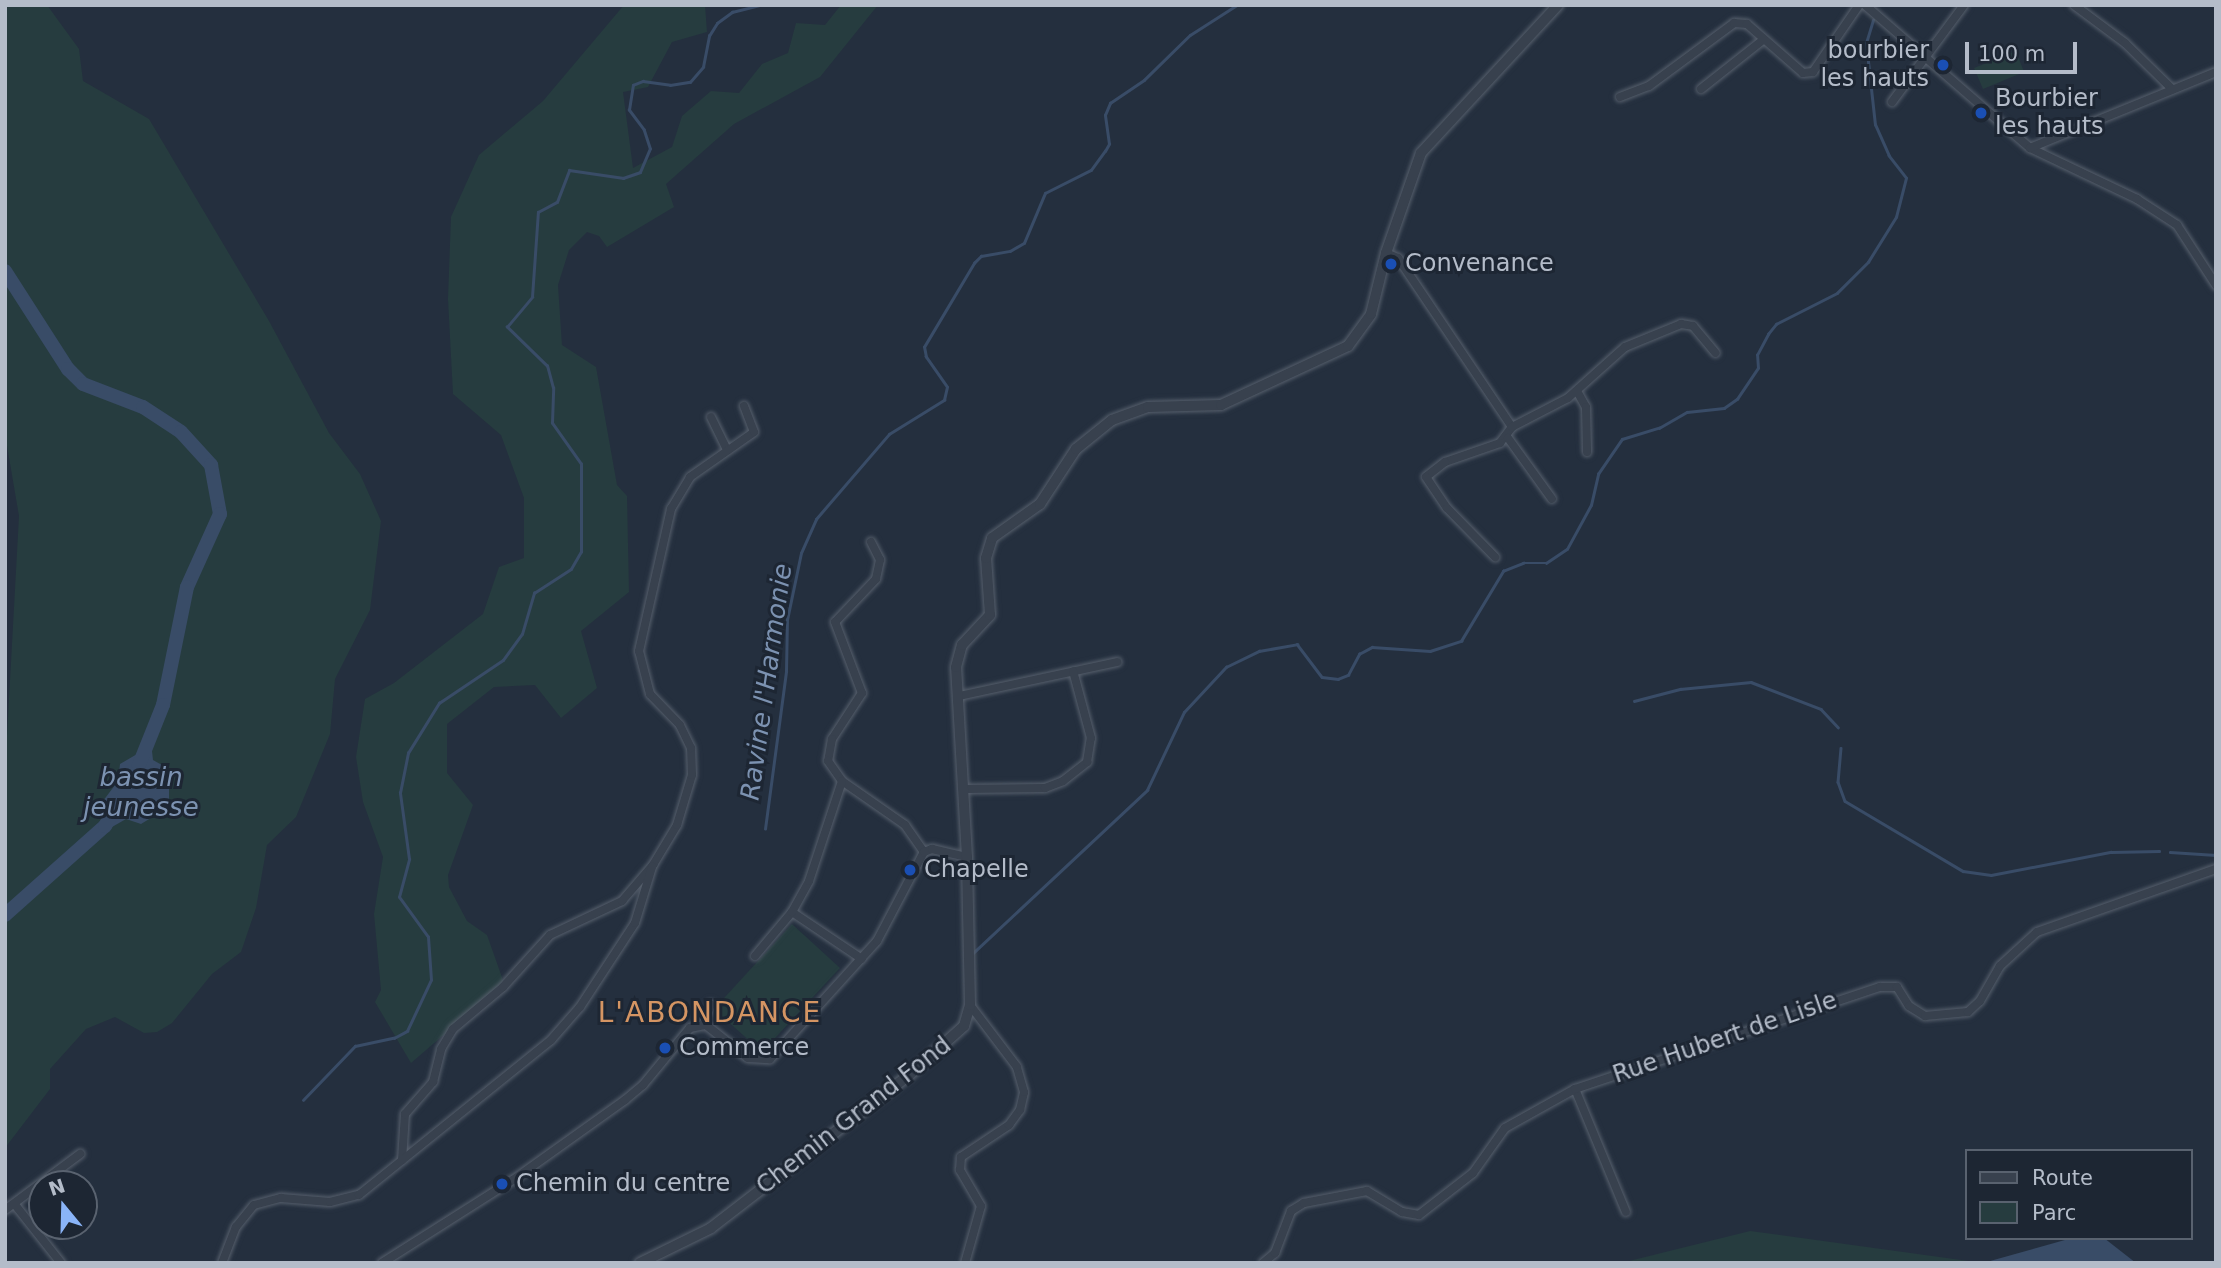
<!DOCTYPE html>
<style>
body{margin:0}
#map{position:relative;width:2221px;height:1268px;overflow:hidden;background:#242f3e;font-family:"DejaVu Sans",sans-serif}
div>[style]{position:absolute}
.green>*{inset:0;background:#263c3f}
.water>*{inset:0;background:#394c67}
.stream>*{height:2.5px;margin:-1.25px;padding:0 1.25px;transform-origin:1.25px;border-radius:1.25px;background:#394c67}
.river>*{height:14px;margin:-7px;padding:0 7px;transform-origin:7px;border-radius:7px;background:#394c67}
.roads{filter:drop-shadow(0 0 2px #565f6c) drop-shadow(0 0 2px #565f6c)}
.minor>*{height:8px;margin:-4px;padding:0 4px;transform-origin:4px;border-radius:4px;background:#38414e}
.tertiary>*{height:10px;margin:-5px;padding:0 5px;transform-origin:5px;border-radius:5px;background:#38414e}
.dots>*{width:19px;height:19px;translate:-50% -50%;box-sizing:border-box;border:4px solid #1d2633;border-radius:50%}
span{translate:-50% -50%;white-space:nowrap;text-align:center;line-height:1.15;-webkit-text-stroke:6px #1d2633;paint-order:stroke}
.poi-label{font-size:24px;color:#b4bcc9}
.right{translate:-100% -50%;text-align:right}
.left{translate:0 -50%;text-align:left}
.street-label{font-size:24px;color:#b4bcc9}
.water-label{font-size:26px;color:#7c92b1;font-style:italic}
.quarter-label{font-size:28px;color:#d59563;letter-spacing:2px}
.frame{position:absolute;inset:0;border:7px solid #b4bcc9;pointer-events:none}
.legend{position:absolute;left:1965px;top:1149px;width:228px;height:91px;box-sizing:border-box;background:#1d2633;border:2px solid #59626f;margin:0;padding:9px 12px;list-style:none;font-size:21px;color:#b4bcc9}
.legend li{display:flex;align-items:center;gap:14px;height:35px}
.legend b{width:35px;border:2px solid #59626f}
.north{position:absolute;left:28px;top:1170px;width:70px;height:70px;box-sizing:border-box;background:#1d2633;border:2px solid #59626f;border-radius:50%;rotate:341deg;font-size:19px;font-weight:700;line-height:28px;text-align:center;color:#b4bcc9}
.north::after{content:'';display:block;margin:auto;width:24px;height:32px;background:#8ab4f8;clip-path:polygon(50% 0,100% 100%,50% 72%,0 100%)}
.scale{position:absolute;left:1965px;top:42px;width:112px;height:32px;box-sizing:border-box;border:4px solid #b4bcc9;border-top:0;padding-left:9px;font-size:21px;line-height:24px;white-space:nowrap;color:#b4bcc9;-webkit-text-stroke:5px #1d2633;paint-order:stroke}
</style>
<div id="map">
<div class="green">
<div style="clip-path:polygon(5px 5px,47px 5px,79px 49px,83px 81px,149px 119px,269px 321px,329px 433px,360px 474px,381px 521px,370px 610px,335px 679px,330px 734px,296px 817px,267px 845px,256px 908px,241px 952px,212px 974px,172px 1023px,157px 1032px,144px 1033px,115px 1017px,86px 1029px,50px 1069px,50px 1089px,5px 1148px,5px 772px,19px 516px,5px 434px)"></div>
<div style="clip-path:polygon(624px 5px,705px 5px,707px 32px,672px 42px,648px 87px,623px 92px,633px 168px,672px 147px,682px 116px,711px 91px,739px 93px,762px 64px,788px 53px,796px 23px,825px 25px,841px 5px,878px 5px,820px 77px,734px 124px,666px 184px,674px 207px,607px 247px,599px 236px,587px 232px,569px 250px,558px 285px,562px 345px,596px 367px,617px 485px,627px 496px,629px 592px,581px 631px,597px 688px,561px 718px,535px 685px,494px 687px,447px 724px,447px 773px,473px 805px,448px 875px,449px 887px,467px 921px,487px 935px,504px 983px,411px 1063px,375px 1002px,381px 990px,374px 914px,383px 857px,363px 802px,356px 757px,365px 699px,394px 683px,483px 614px,499px 567px,524px 558px,524px 498px,501px 435px,453px 394px,448px 299px,451px 217px,479px 155px,543px 101px)"></div>
<div style="clip-path:polygon(2016px 51px,2024px 72px,1983px 89px,1974px 68px)"></div>
<div style="clip-path:polygon(792px 924px,840px 968px,762px 1052px,714px 1009px)"></div>
<div style="clip-path:polygon(1750px 1231px,1983px 1263px,1621px 1263px)"></div>
</div>
<div class="water">
<div style="clip-path:polygon(144px 750px,152px 751px,153px 760px,169px 769px,169px 807px,141px 824px,126px 819px,112px 827px,105px 821px,103px 801px,118px 781px,120px 764px)"></div>
<div style="clip-path:polygon(2072px 1238px,2104px 1238px,2136px 1263px,1983px 1263px)"></div>
</div>
<div class="stream">
<div style="left:1634px;top:701px;width:48px;rotate:-14.6deg"></div>
<div style="left:1680px;top:689px;width:71px;rotate:-5.6deg"></div>
<div style="left:1751px;top:682px;width:75px;rotate:21.1deg"></div>
<div style="left:1821px;top:709px;width:25px;rotate:47deg"></div>
<div style="left:1841px;top:748px;width:34px;rotate:95deg"></div>
<div style="left:1838px;top:782px;width:20px;rotate:70deg"></div>
<div style="left:1845px;top:801px;width:137px;rotate:30.7deg"></div>
<div style="left:1963px;top:871px;width:28px;rotate:8deg"></div>
<div style="left:1991px;top:875px;width:122px;rotate:-10.9deg"></div>
<div style="left:2111px;top:852px;width:48px;rotate:-1.2deg"></div>
<div style="left:765px;top:829px;width:159px;rotate:-82.4deg"></div>
<div style="left:786px;top:671px;width:51px;rotate:-88.9deg"></div>
<div style="left:787px;top:620px;width:68px;rotate:-78.2deg"></div>
<div style="left:801px;top:553px;width:37px;rotate:-66deg"></div>
<div style="left:816px;top:519px;width:112px;rotate:-49.3deg"></div>
<div style="left:889px;top:434px;width:65px;rotate:-31.7deg"></div>
<div style="left:944px;top:400px;width:13px;rotate:-77deg"></div>
<div style="left:947px;top:387px;width:37px;rotate:-125deg"></div>
<div style="left:926px;top:357px;width:10px;rotate:-101deg"></div>
<div style="left:924px;top:347px;width:98px;rotate:-59.2deg"></div>
<div style="left:974px;top:263px;width:10px;rotate:-45deg"></div>
<div style="left:981px;top:256px;width:29px;rotate:-10deg"></div>
<div style="left:1010px;top:251px;width:16px;rotate:-30deg"></div>
<div style="left:1024px;top:243px;width:54px;rotate:-67.2deg"></div>
<div style="left:1045px;top:193px;width:51px;rotate:-26.6deg"></div>
<div style="left:1091px;top:170px;width:24px;rotate:-54deg"></div>
<div style="left:1105px;top:151px;width:8px;rotate:-60deg"></div>
<div style="left:1109px;top:144px;width:29px;rotate:-98deg"></div>
<div style="left:1105px;top:115px;width:13px;rotate:-67deg"></div>
<div style="left:1110px;top:103px;width:41px;rotate:-34.1deg"></div>
<div style="left:1144px;top:80px;width:64px;rotate:-44.4deg"></div>
<div style="left:1190px;top:35px;width:56px;rotate:-32.6deg"></div>
<div style="left:2170px;top:852px;width:46px;rotate:3.7deg"></div>
<div style="left:972px;top:954px;width:240px;rotate:-43.1deg"></div>
<div style="left:1147px;top:790px;width:86px;rotate:-64.6deg"></div>
<div style="left:1184px;top:712px;width:62px;rotate:-47deg"></div>
<div style="left:1226px;top:667px;width:37px;rotate:-26deg"></div>
<div style="left:1259px;top:651px;width:39px;rotate:-10deg"></div>
<div style="left:1297px;top:644px;width:41px;rotate:52.9deg"></div>
<div style="left:1322px;top:677px;width:16px;rotate:7deg"></div>
<div style="left:1338px;top:679px;width:11px;rotate:-22deg"></div>
<div style="left:1348px;top:675px;width:24px;rotate:-62deg"></div>
<div style="left:1359px;top:654px;width:15px;rotate:-28deg"></div>
<div style="left:1372px;top:647px;width:58px;rotate:3.9deg"></div>
<div style="left:1430px;top:651px;width:33px;rotate:-18deg"></div>
<div style="left:1461px;top:641px;width:82px;rotate:-59deg"></div>
<div style="left:1503px;top:571px;width:22px;rotate:-22deg"></div>
<div style="left:1523px;top:563px;width:23px"></div>
<div style="left:1546px;top:563px;width:25px;rotate:-34deg"></div>
<div style="left:1567px;top:549px;width:50px;rotate:-61.4deg"></div>
<div style="left:1591px;top:505px;width:32px;rotate:-77deg"></div>
<div style="left:1598px;top:474px;width:42px;rotate:-55.6deg"></div>
<div style="left:1622px;top:439px;width:39px;rotate:-17deg"></div>
<div style="left:1659px;top:428px;width:32px;rotate:-30deg"></div>
<div style="left:1687px;top:412px;width:37px;rotate:-6deg"></div>
<div style="left:1724px;top:408px;width:16px;rotate:-35deg"></div>
<div style="left:1737px;top:399px;width:37px;rotate:-56deg"></div>
<div style="left:1758px;top:368px;width:13px;rotate:-94deg"></div>
<div style="left:1757px;top:355px;width:24px;rotate:-62deg"></div>
<div style="left:1768px;top:334px;width:13px;rotate:-51deg"></div>
<div style="left:1776px;top:324px;width:68px;rotate:-26.9deg"></div>
<div style="left:1837px;top:293px;width:44px;rotate:-45deg"></div>
<div style="left:1868px;top:262px;width:53px;rotate:-58.1deg"></div>
<div style="left:1896px;top:217px;width:40px;rotate:-75.6deg"></div>
<div style="left:1906px;top:178px;width:28px;rotate:-128deg"></div>
<div style="left:1889px;top:156px;width:34px;rotate:-114deg"></div>
<div style="left:1875px;top:125px;width:82px;rotate:-96.3deg"></div>
<div style="left:1866px;top:43px;width:24px;rotate:-73deg"></div>
<div style="left:303px;top:1100px;width:75px;rotate:-46.1deg"></div>
<div style="left:355px;top:1046px;width:40px;rotate:-12deg"></div>
<div style="left:394px;top:1038px;width:15px;rotate:-28deg"></div>
<div style="left:407px;top:1031px;width:56px;rotate:-64.8deg"></div>
<div style="left:431px;top:980px;width:43px;rotate:-94deg"></div>
<div style="left:428px;top:937px;width:49px;rotate:-125.9deg"></div>
<div style="left:399px;top:897px;width:39px;rotate:-75deg"></div>
<div style="left:409px;top:859px;width:67px;rotate:-97.8deg"></div>
<div style="left:400px;top:793px;width:41px;rotate:-78.7deg"></div>
<div style="left:408px;top:753px;width:59px;rotate:-58.2deg"></div>
<div style="left:439px;top:703px;width:77px;rotate:-33.9deg"></div>
<div style="left:503px;top:660px;width:32px;rotate:-54deg"></div>
<div style="left:522px;top:634px;width:43px;rotate:-73.7deg"></div>
<div style="left:534px;top:593px;width:44px;rotate:-33deg"></div>
<div style="left:571px;top:569px;width:20px;rotate:-60deg"></div>
<div style="left:581px;top:552px;width:88px;rotate:-90deg"></div>
<div style="left:581px;top:464px;width:50px;rotate:-125.3deg"></div>
<div style="left:552px;top:423px;width:35px;rotate:-88deg"></div>
<div style="left:553px;top:388px;width:23px;rotate:-105deg"></div>
<div style="left:547px;top:366px;width:56px;rotate:-135.7deg"></div>
<div style="left:507px;top:327px;width:39px;rotate:-50deg"></div>
<div style="left:532px;top:297px;width:85px;rotate:-86deg"></div>
<div style="left:538px;top:212px;width:21px;rotate:-28deg"></div>
<div style="left:557px;top:202px;width:34px;rotate:-69deg"></div>
<div style="left:569px;top:170px;width:55px;rotate:8.4deg"></div>
<div style="left:623px;top:178px;width:18px;rotate:-19deg"></div>
<div style="left:640px;top:172px;width:25px;rotate:-67deg"></div>
<div style="left:650px;top:149px;width:20px;rotate:-108deg"></div>
<div style="left:644px;top:130px;width:25px;rotate:-127deg"></div>
<div style="left:629px;top:110px;width:25px;rotate:-81deg"></div>
<div style="left:633px;top:85px;width:11px;rotate:-22deg"></div>
<div style="left:643px;top:81px;width:27px;rotate:8deg"></div>
<div style="left:670px;top:85px;width:20px;rotate:-9deg"></div>
<div style="left:690px;top:82px;width:20px;rotate:-49deg"></div>
<div style="left:703px;top:67px;width:32px;rotate:-79deg"></div>
<div style="left:709px;top:36px;width:15px;rotate:-58deg"></div>
<div style="left:717px;top:23px;width:19px;rotate:-36deg"></div>
<div style="left:732px;top:12px;width:30px;rotate:-14deg"></div>
</div>
<div class="river">
<div style="left:5px;top:271px;width:117px;rotate:57.3deg"></div>
<div style="left:68px;top:369px;width:21px;rotate:45deg"></div>
<div style="left:83px;top:384px;width:64px;rotate:21deg"></div>
<div style="left:143px;top:407px;width:45px;rotate:33.3deg"></div>
<div style="left:181px;top:432px;width:45px;rotate:47.7deg"></div>
<div style="left:211px;top:465px;width:50px;rotate:79.6deg"></div>
<div style="left:220px;top:514px;width:80px;rotate:114.3deg"></div>
<div style="left:187px;top:587px;width:120px;rotate:101.5deg"></div>
<div style="left:163px;top:705px;width:65px;rotate:111.8deg"></div>
<div style="left:5px;top:915px;width:134px;rotate:-41.7deg"></div>
<div style="left:105px;top:826px;width:22px;rotate:-60deg"></div>
</div>
<div class="roads">
<div class="minor">
<div style="left:1865px;top:5px;width:218px;rotate:40.9deg"></div>
<div style="left:2030px;top:148px;width:119px;rotate:25.5deg"></div>
<div style="left:2137px;top:199px;width:48px;rotate:33deg"></div>
<div style="left:2177px;top:225px;width:72px;rotate:57deg"></div>
<div style="left:2074px;top:5px;width:64px;rotate:36.7deg"></div>
<div style="left:2125px;top:43px;width:66px;rotate:44.4deg"></div>
<div style="left:1701px;top:89px;width:80px;rotate:-38.4deg"></div>
<div style="left:1620px;top:97px;width:31px;rotate:-21deg"></div>
<div style="left:1649px;top:86px;width:106px;rotate:-36.5deg"></div>
<div style="left:1734px;top:23px;width:13px;rotate:4deg"></div>
<div style="left:1747px;top:24px;width:74px;rotate:41.2deg"></div>
<div style="left:1803px;top:73px;width:10px;rotate:-6deg"></div>
<div style="left:1813px;top:72px;width:81px;rotate:-55.5deg"></div>
<div style="left:1892px;top:102px;width:121px;rotate:-53.4deg"></div>
<div style="left:2030px;top:148px;width:201px;rotate:-22.2deg"></div>
<div style="left:1386px;top:253px;width:13px;rotate:23deg"></div>
<div style="left:1398px;top:258px;width:204px;rotate:56deg"></div>
<div style="left:1512px;top:427px;width:20px;rotate:127deg"></div>
<div style="left:1500px;top:443px;width:58px;rotate:160.9deg"></div>
<div style="left:1445px;top:462px;width:24px;rotate:142deg"></div>
<div style="left:1426px;top:477px;width:37px;rotate:56deg"></div>
<div style="left:1447px;top:508px;width:69px;rotate:45.6deg"></div>
<div style="left:1577px;top:391px;width:18px;rotate:61deg"></div>
<div style="left:1586px;top:407px;width:45px;rotate:88.7deg"></div>
<div style="left:711px;top:417px;width:37px;rotate:64deg"></div>
<div style="left:1512px;top:427px;width:63px;rotate:-27.4deg"></div>
<div style="left:1568px;top:398px;width:76px;rotate:-41.8deg"></div>
<div style="left:1625px;top:347px;width:61px;rotate:-22.3deg"></div>
<div style="left:1681px;top:324px;width:12px;rotate:9deg"></div>
<div style="left:1693px;top:326px;width:35px;rotate:50deg"></div>
<div style="left:1508px;top:438px;width:75px;rotate:54.2deg"></div>
<div style="left:871px;top:542px;width:20px;rotate:63deg"></div>
<div style="left:880px;top:560px;width:19px;rotate:102deg"></div>
<div style="left:876px;top:579px;width:59px;rotate:133.6deg"></div>
<div style="left:835px;top:622px;width:76px;rotate:69.2deg"></div>
<div style="left:862px;top:693px;width:55px;rotate:123.1deg"></div>
<div style="left:832px;top:739px;width:22px;rotate:100deg"></div>
<div style="left:828px;top:761px;width:24px;rotate:55deg"></div>
<div style="left:842px;top:781px;width:77px;rotate:34.9deg"></div>
<div style="left:905px;top:825px;width:33px;rotate:55deg"></div>
<div style="left:959px;top:696px;width:162px;rotate:-12.1deg"></div>
<div style="left:966px;top:789px;width:79px;rotate:-0.7deg"></div>
<div style="left:1045px;top:788px;width:19px;rotate:-21deg"></div>
<div style="left:1063px;top:781px;width:31px;rotate:-38deg"></div>
<div style="left:1087px;top:762px;width:24px;rotate:-81deg"></div>
<div style="left:1091px;top:738px;width:69px;rotate:-105deg"></div>
<div style="left:792px;top:912px;width:84px;rotate:33.9deg"></div>
<div style="left:755px;top:956px;width:57px;rotate:-49.9deg"></div>
<div style="left:792px;top:912px;width:35px;rotate:-61deg"></div>
<div style="left:809px;top:881px;width:105px;rotate:-71.7deg"></div>
<div style="left:703px;top:1025px;width:22px;rotate:-69deg"></div>
<div style="left:1575px;top:1089px;width:133px;rotate:67.5deg"></div>
<div style="left:402px;top:1160px;width:46px;rotate:-86.3deg"></div>
<div style="left:405px;top:1114px;width:43px;rotate:-48.8deg"></div>
<div style="left:433px;top:1082px;width:34px;rotate:-76deg"></div>
<div style="left:441px;top:1049px;width:23px;rotate:-59deg"></div>
<div style="left:453px;top:1029px;width:65px;rotate:-40deg"></div>
<div style="left:503px;top:987px;width:70px;rotate:-47.9deg"></div>
<div style="left:550px;top:935px;width:80px;rotate:-25.3deg"></div>
<div style="left:622px;top:901px;width:48px;rotate:-49.3deg"></div>
<div style="left:653px;top:865px;width:47px;rotate:-59deg"></div>
<div style="left:677px;top:825px;width:52px;rotate:-73.3deg"></div>
<div style="left:692px;top:775px;width:27px;rotate:-92deg"></div>
<div style="left:691px;top:748px;width:25px;rotate:-116deg"></div>
<div style="left:680px;top:725px;width:43px;rotate:-134.1deg"></div>
<div style="left:650px;top:694px;width:44px;rotate:-104.3deg"></div>
<div style="left:639px;top:651px;width:146px;rotate:-77.3deg"></div>
<div style="left:671px;top:509px;width:37px;rotate:-59deg"></div>
<div style="left:690px;top:477px;width:78px;rotate:-35.1deg"></div>
<div style="left:754px;top:432px;width:28px;rotate:-111deg"></div>
<div style="left:16px;top:1206px;width:73px;rotate:51.7deg"></div>
<div style="left:5px;top:1210px;width:94px;rotate:-36.7deg"></div>
<div style="left:222px;top:1263px;width:39px;rotate:-69deg"></div>
<div style="left:236px;top:1227px;width:28px;rotate:-51deg"></div>
<div style="left:254px;top:1205px;width:28px;rotate:-15deg"></div>
<div style="left:281px;top:1198px;width:49px;rotate:4.7deg"></div>
<div style="left:330px;top:1202px;width:30px;rotate:-14deg"></div>
<div style="left:359px;top:1195px;width:247px;rotate:-38.9deg"></div>
<div style="left:551px;top:1040px;width:44px;rotate:-48.7deg"></div>
<div style="left:580px;top:1007px;width:100px;rotate:-56.8deg"></div>
<div style="left:635px;top:923px;width:59px;rotate:-73.1deg"></div>
<div style="left:382px;top:1263px;width:155px;rotate:-32.4deg"></div>
<div style="left:513px;top:1180px;width:138px;rotate:-35.5deg"></div>
<div style="left:625px;top:1100px;width:23px;rotate:-40deg"></div>
<div style="left:643px;top:1085px;width:74px;rotate:-50.5deg"></div>
<div style="left:690px;top:1028px;width:16px;rotate:-11deg"></div>
<div style="left:706px;top:1025px;width:53px;rotate:38.2deg"></div>
<div style="left:748px;top:1058px;width:22px;rotate:3deg"></div>
<div style="left:770px;top:1059px;width:159px;rotate:-47.8deg"></div>
<div style="left:877px;top:941px;width:101px;rotate:-62.2deg"></div>
<div style="left:924px;top:852px;width:9px;rotate:-21deg"></div>
<div style="left:932px;top:849px;width:36px;rotate:13deg"></div>
<div style="left:965px;top:1263px;width:59px;rotate:-74.3deg"></div>
<div style="left:981px;top:1206px;width:42px;rotate:-120.3deg"></div>
<div style="left:960px;top:1170px;width:13px;rotate:-86deg"></div>
<div style="left:961px;top:1157px;width:58px;rotate:-33.7deg"></div>
<div style="left:1009px;top:1125px;width:19px;rotate:-54deg"></div>
<div style="left:1020px;top:1110px;width:18px;rotate:-77deg"></div>
<div style="left:1024px;top:1092px;width:26px;rotate:-106deg"></div>
<div style="left:1017px;top:1067px;width:78px;rotate:-127.2deg"></div>
<div style="left:1263px;top:1263px;width:16px;rotate:-40deg"></div>
<div style="left:1275px;top:1253px;width:45px;rotate:-69.1deg"></div>
<div style="left:1291px;top:1211px;width:15px;rotate:-32deg"></div>
<div style="left:1304px;top:1203px;width:64px;rotate:-10.8deg"></div>
<div style="left:1367px;top:1191px;width:41px;rotate:31deg"></div>
<div style="left:1402px;top:1212px;width:17px;rotate:10deg"></div>
<div style="left:1419px;top:1215px;width:68px;rotate:-37.9deg"></div>
<div style="left:1473px;top:1173px;width:55px;rotate:-54.6deg"></div>
<div style="left:1505px;top:1128px;width:80px;rotate:-29.1deg"></div>
<div style="left:1575px;top:1089px;width:322px;rotate:-18.5deg"></div>
<div style="left:1880px;top:987px;width:17px"></div>
<div style="left:1897px;top:987px;width:22px;rotate:58deg"></div>
<div style="left:1909px;top:1006px;width:19px;rotate:32deg"></div>
<div style="left:1925px;top:1016px;width:43px;rotate:-5.3deg"></div>
<div style="left:1968px;top:1012px;width:16px;rotate:-43deg"></div>
<div style="left:1980px;top:1001px;width:40px;rotate:-60.3deg"></div>
<div style="left:2000px;top:966px;width:50px;rotate:-42.6deg"></div>
<div style="left:2037px;top:932px;width:190px;rotate:-19.4deg"></div>
</div>
<div class="tertiary">
<div style="left:640px;top:1263px;width:79px;rotate:-26.2deg"></div>
<div style="left:711px;top:1228px;width:249px;rotate:-37.7deg"></div>
<div style="left:908px;top:1076px;width:75px;rotate:-41.8deg"></div>
<div style="left:964px;top:1026px;width:22px;rotate:-74deg"></div>
<div style="left:970px;top:1005px;width:148px;rotate:-91.2deg"></div>
<div style="left:967px;top:857px;width:190px;rotate:-93.3deg"></div>
<div style="left:956px;top:667px;width:23px;rotate:-75deg"></div>
<div style="left:962px;top:645px;width:41px;rotate:-47deg"></div>
<div style="left:990px;top:615px;width:57px;rotate:-94deg"></div>
<div style="left:986px;top:558px;width:21px;rotate:-73deg"></div>
<div style="left:992px;top:538px;width:59px;rotate:-35.3deg"></div>
<div style="left:1040px;top:504px;width:66px;rotate:-56.8deg"></div>
<div style="left:1076px;top:449px;width:46px;rotate:-38.9deg"></div>
<div style="left:1112px;top:420px;width:38px;rotate:-20deg"></div>
<div style="left:1148px;top:407px;width:73px;rotate:-1.6deg"></div>
<div style="left:1221px;top:405px;width:140px;rotate:-24.9deg"></div>
<div style="left:1348px;top:346px;width:39px;rotate:-54deg"></div>
<div style="left:1371px;top:314px;width:63px;rotate:-76.2deg"></div>
<div style="left:1386px;top:253px;width:106px;rotate:-70.7deg"></div>
<div style="left:1421px;top:153px;width:202px;rotate:-47.2deg"></div>
</div>
</div>
<div class="dots">
<div style="left:1943px;top:65px;background:#1a4fb4"></div>
<div style="left:1981px;top:113px;background:#1a4fb4"></div>
<div style="left:1391px;top:264px;background:#1a4fb4"></div>
<div style="left:910px;top:870px;background:#1a4fb4"></div>
<div style="left:665px;top:1048px;background:#1a4fb4"></div>
<div style="left:502px;top:1184px;background:#1a4fb4"></div>
</div>
<div class="poi-label">
<span class="right" style="left:1929px;top:65px">bourbier<br>les hauts</span>
<span class="left" style="left:1995px;top:113px">Bourbier<br>les hauts</span>
<span class="left" style="left:1405px;top:264px">Convenance</span>
<span class="left" style="left:924px;top:870px">Chapelle</span>
<span class="left" style="left:679px;top:1048px">Commerce</span>
<span class="left" style="left:516px;top:1184px">Chemin du centre</span>
</div>
<div class="street-label">
<span style="left:1725px;top:1038px;rotate:-19deg">Rue Hubert de Lisle</span>
<span style="left:854px;top:1116px;rotate:-38deg">Chemin Grand Fond</span>
</div>
<div class="water-label">
<span style="left:767px;top:682px;rotate:-82deg">Ravine l'Harmonie</span>
<span style="left:141px;top:793px">bassin<br>jeunesse</span>
</div>
<div class="quarter-label">
<span style="left:710px;top:1013px">L'ABONDANCE</span>
</div>
<div class="frame"></div>
<ul class="legend">
<li><b style="height:9px;background:#38414e"></b>Route</li>
<li><b style="height:19px;background:#263c3f"></b>Parc</li>
</ul>
<div class="north">N</div>
<div class="scale">100 m</div>
</div>
